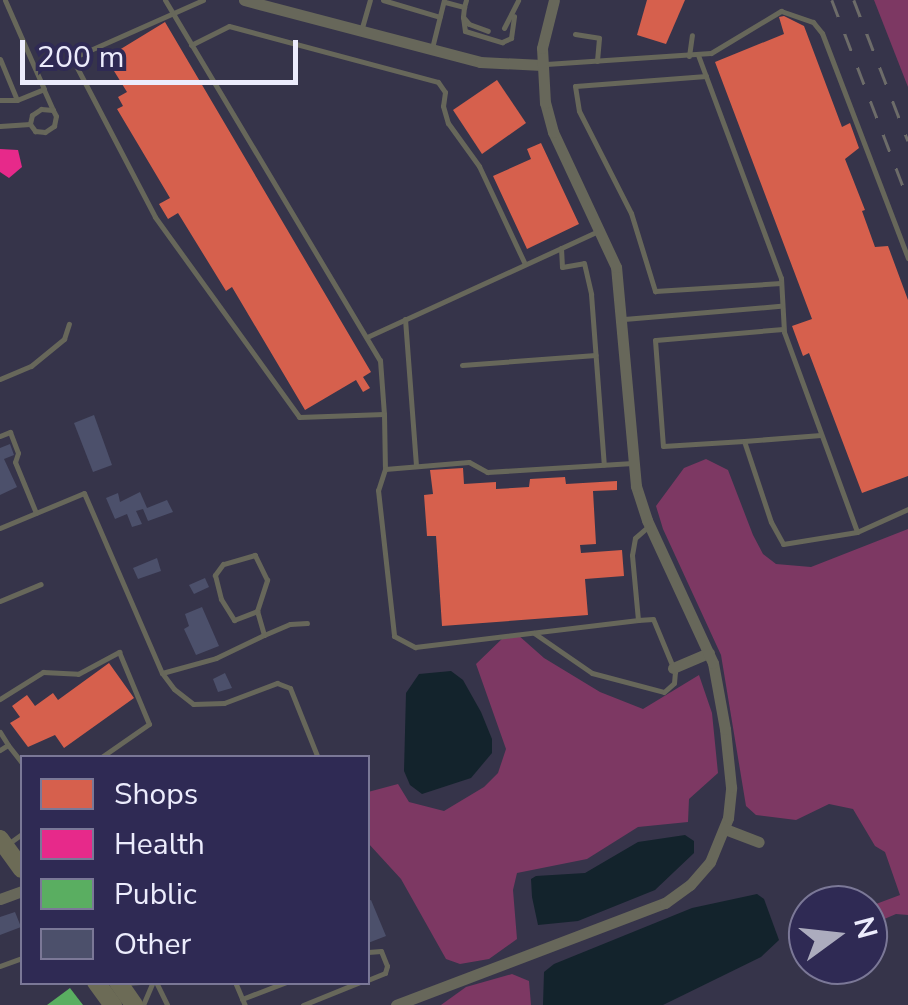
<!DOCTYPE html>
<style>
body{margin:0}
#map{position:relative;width:908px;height:1005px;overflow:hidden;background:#36344a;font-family:"Nunito Sans",sans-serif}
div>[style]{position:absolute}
.green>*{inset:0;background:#7d3863}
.water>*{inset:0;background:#13232c}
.shops>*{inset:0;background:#d6604d}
.health>*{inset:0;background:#e7298a}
.public>*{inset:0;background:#5aae61}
.building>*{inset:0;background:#4c506b}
.service>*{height:5px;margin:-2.5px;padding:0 2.5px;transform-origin:2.5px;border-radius:2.5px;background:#67675a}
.minor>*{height:11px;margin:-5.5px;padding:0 5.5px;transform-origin:5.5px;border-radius:5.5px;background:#67675a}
.primary>*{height:18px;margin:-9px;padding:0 9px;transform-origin:9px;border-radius:9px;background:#6c6b56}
.rail>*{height:2.5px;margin-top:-1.25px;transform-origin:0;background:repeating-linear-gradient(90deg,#6d6c69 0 18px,transparent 0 36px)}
span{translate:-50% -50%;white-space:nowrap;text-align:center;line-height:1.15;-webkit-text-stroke:10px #2f2a54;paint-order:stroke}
.legend{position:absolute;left:20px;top:755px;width:350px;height:230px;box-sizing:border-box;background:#2f2a54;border:2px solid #7b7897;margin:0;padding:12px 18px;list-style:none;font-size:30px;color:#ececfc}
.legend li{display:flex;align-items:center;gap:20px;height:50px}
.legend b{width:50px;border:2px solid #7b7897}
.north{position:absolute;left:788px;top:885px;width:100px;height:100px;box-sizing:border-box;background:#2f2a54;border:2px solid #7b7897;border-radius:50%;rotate:75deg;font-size:28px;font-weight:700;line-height:40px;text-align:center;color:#ececfc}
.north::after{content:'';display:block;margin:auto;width:35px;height:45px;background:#acacbe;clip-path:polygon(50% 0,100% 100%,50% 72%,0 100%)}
.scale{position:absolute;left:20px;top:40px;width:278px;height:45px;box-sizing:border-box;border:5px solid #ececfc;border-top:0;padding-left:12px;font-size:30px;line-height:35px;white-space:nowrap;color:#ececfc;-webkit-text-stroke:8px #2f2a54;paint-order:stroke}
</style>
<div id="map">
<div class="green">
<div style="clip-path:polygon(874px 0,908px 0,908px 87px)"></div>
<div style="clip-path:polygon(706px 459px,728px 470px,753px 535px,763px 554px,776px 564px,811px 567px,908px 529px,908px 915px,896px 914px,868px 926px,868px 907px,900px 895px,885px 852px,875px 846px,853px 809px,829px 804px,796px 820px,756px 815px,746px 806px,721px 655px,663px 529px,656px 506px,684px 468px)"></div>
<div style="clip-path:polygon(506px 635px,518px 635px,544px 658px,600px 692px,643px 709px,699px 675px,712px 713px,718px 773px,689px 799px,688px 822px,638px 827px,587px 859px,517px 873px,513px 890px,517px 939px,489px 959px,460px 964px,446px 959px,401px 879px,368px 843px,368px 792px,398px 784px,409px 802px,444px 811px,484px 787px,498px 773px,506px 749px,476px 664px)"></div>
<div style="clip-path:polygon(512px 974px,529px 981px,531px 1005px,441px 1005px,466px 987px)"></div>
</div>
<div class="water">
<div style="clip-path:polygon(451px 671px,463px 680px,481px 712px,492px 739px,492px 753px,471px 778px,422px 794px,410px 785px,404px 771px,406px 693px,419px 674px)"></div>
<div style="clip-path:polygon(685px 835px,694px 841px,694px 853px,655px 890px,578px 921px,538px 925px,532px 897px,531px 879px,536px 876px,585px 873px,638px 842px)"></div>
<div style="clip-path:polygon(757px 894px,764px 899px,779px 940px,761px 957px,663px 1005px,543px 1005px,544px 972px,554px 964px,692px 908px)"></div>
</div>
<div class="shops">
<div style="clip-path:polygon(647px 0,685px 0,666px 44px,637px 35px)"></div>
<div style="clip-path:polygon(784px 16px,804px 26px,842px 127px,850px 123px,859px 148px,845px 159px,865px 210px,862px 211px,875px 247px,888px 246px,908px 300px,908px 476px,862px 493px,809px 353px,803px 356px,792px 326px,812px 319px,715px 62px,784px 34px,779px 17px)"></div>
<div style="clip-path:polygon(165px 22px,371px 372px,363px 377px,370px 388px,363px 392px,356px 380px,305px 410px,232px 287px,226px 291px,178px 213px,168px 219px,159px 204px,170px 198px,117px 109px,123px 106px,118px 97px,127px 92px,106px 58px)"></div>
<div style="clip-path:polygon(497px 80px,526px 123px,482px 154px,453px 110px)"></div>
<div style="clip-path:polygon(541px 143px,579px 224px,527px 249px,493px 176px,531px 159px,527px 149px)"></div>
<div style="clip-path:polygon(463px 468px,464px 484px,496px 482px,496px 489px,529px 487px,530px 479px,565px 477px,566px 484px,617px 481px,617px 490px,593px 491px,596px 544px,580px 545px,581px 553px,622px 550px,624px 576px,585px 579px,588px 615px,442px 626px,436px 536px,427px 536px,424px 495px,433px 494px,430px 470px)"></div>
<div style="clip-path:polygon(109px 663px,134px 698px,64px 748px,55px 735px,28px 747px,10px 723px,20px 717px,12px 706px,27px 695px,35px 706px,53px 693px,58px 700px)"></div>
</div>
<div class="health">
<div style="clip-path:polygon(0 149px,18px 150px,22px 167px,9px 178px,0 172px)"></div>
</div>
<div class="public">
<div style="clip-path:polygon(70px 988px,83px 1005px,47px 1005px)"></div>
</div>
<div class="building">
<div style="clip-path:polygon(94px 415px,112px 465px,93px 472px,74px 423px)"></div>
<div style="clip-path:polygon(10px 444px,14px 455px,4px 459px,17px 487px,0 495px,0 448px)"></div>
<div style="clip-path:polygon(140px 492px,147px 508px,167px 500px,173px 512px,148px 521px,143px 509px,136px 511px,142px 524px,132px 527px,127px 514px,115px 519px,106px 498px,118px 493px,120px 502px)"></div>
<div style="clip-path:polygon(157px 558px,161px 571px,138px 579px,133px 568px)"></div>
<div style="clip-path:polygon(205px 578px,209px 587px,194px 594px,189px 585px)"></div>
<div style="clip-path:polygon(202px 607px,219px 646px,196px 655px,184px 629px,189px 626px,185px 614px)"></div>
<div style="clip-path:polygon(225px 673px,232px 688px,218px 692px,213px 679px)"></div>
<div style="clip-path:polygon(371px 900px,386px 936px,368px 943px,368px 901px)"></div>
<div style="clip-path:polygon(15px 912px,21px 927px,0 935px,0 917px)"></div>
</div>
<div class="service">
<div style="left:165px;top:0;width:419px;rotate:59.2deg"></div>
<div style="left:380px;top:360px;width:54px;rotate:85.8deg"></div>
<div style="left:203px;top:0;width:143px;rotate:156.1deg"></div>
<div style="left:72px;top:58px;width:179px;rotate:62.4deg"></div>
<div style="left:155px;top:217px;width:246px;rotate:54.2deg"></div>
<div style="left:299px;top:417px;width:85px;rotate:-2deg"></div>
<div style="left:384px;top:414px;width:55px;rotate:89deg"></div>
<div style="left:385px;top:469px;width:22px;rotate:108deg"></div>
<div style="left:378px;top:490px;width:147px;rotate:83.7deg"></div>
<div style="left:394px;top:636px;width:24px;rotate:28deg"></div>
<div style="left:415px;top:647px;width:225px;rotate:-6.9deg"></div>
<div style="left:638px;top:620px;width:65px;rotate:-95.3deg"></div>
<div style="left:632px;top:555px;width:17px;rotate:-80deg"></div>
<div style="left:635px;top:538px;width:18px;rotate:-41deg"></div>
<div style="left:383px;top:0;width:59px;rotate:16.6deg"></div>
<div style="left:445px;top:2px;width:20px;rotate:15deg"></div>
<div style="left:464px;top:7px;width:7px;rotate:-74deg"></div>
<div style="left:464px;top:7px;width:10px;rotate:96deg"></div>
<div style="left:463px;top:17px;width:9px;rotate:49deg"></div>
<div style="left:469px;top:24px;width:20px;rotate:20deg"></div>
<div style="left:463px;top:17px;width:14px;rotate:82deg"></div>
<div style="left:465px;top:31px;width:39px;rotate:17deg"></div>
<div style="left:502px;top:42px;width:10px;rotate:-24deg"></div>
<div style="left:511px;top:38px;width:22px;rotate:-82deg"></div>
<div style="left:504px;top:28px;width:31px;rotate:-63deg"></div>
<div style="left:361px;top:31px;width:32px;rotate:-74deg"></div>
<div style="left:575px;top:34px;width:24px;rotate:9deg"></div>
<div style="left:599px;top:38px;width:23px;rotate:95deg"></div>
<div style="left:191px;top:45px;width:42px;rotate:-26.6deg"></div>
<div style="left:229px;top:26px;width:216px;rotate:15deg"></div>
<div style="left:438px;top:82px;width:12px;rotate:55deg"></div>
<div style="left:445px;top:92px;width:14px;rotate:98deg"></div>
<div style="left:443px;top:106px;width:18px;rotate:74deg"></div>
<div style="left:448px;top:123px;width:53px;rotate:54.2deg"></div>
<div style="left:479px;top:166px;width:108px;rotate:64.9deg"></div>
<div style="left:432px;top:48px;width:49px;rotate:-76deg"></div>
<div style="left:698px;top:55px;width:238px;rotate:69.6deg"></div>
<div style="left:781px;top:278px;width:54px;rotate:86.8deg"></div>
<div style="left:784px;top:332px;width:213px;rotate:69.9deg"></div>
<div style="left:857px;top:532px;width:56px;rotate:-24.3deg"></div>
<div style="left:689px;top:56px;width:21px;rotate:-82deg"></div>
<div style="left:0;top:59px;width:44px;rotate:67.5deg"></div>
<div style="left:546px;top:64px;width:165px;rotate:-3.8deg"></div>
<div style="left:711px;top:53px;width:82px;rotate:-31deg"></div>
<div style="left:781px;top:11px;width:34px;rotate:19deg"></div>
<div style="left:813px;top:22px;width:14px;rotate:51deg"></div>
<div style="left:822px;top:33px;width:241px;rotate:69.1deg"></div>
<div style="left:706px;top:76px;width:131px;rotate:175.6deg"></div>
<div style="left:575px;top:86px;width:25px;rotate:81deg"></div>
<div style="left:579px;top:111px;width:114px;rotate:63deg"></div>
<div style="left:631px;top:213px;width:82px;rotate:72.9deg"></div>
<div style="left:655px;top:291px;width:126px;rotate:-3.6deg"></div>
<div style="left:44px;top:90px;width:22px;rotate:66deg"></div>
<div style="left:0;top:100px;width:17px"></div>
<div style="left:17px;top:100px;width:29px;rotate:-22deg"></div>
<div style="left:44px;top:89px;width:97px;rotate:-113.7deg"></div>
<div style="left:0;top:126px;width:30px;rotate:-4deg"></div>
<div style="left:30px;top:124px;width:9px;rotate:54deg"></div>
<div style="left:35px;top:131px;width:10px;rotate:6deg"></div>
<div style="left:45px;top:132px;width:11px;rotate:-34deg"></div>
<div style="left:54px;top:126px;width:10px;rotate:-79deg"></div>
<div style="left:56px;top:116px;width:7px;rotate:-117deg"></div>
<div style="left:53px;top:110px;width:12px;rotate:-175deg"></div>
<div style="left:41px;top:109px;width:11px;rotate:146deg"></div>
<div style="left:32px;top:115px;width:9px;rotate:103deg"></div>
<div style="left:561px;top:248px;width:19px;rotate:87deg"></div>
<div style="left:562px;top:267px;width:22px;rotate:-10deg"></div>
<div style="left:584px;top:263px;width:32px;rotate:77deg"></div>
<div style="left:591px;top:294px;width:171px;rotate:85.7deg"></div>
<div style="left:405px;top:319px;width:147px;rotate:85.7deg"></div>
<div style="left:624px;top:319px;width:157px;rotate:-4.8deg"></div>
<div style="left:783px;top:329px;width:128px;rotate:175.1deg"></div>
<div style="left:655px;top:340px;width:106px;rotate:85.7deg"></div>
<div style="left:663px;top:446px;width:81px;rotate:-3.5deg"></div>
<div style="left:744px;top:441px;width:85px;rotate:71.6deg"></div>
<div style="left:771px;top:522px;width:25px;rotate:61deg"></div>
<div style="left:783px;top:544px;width:75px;rotate:-9.2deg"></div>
<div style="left:367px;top:337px;width:252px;rotate:-24.6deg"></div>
<div style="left:462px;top:365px;width:134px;rotate:-4.3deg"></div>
<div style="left:0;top:379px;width:34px;rotate:-23deg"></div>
<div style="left:31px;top:366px;width:43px;rotate:-39.3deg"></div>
<div style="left:64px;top:339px;width:16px;rotate:-72deg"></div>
<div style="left:0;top:436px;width:11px;rotate:-22deg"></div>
<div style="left:10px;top:432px;width:22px;rotate:69deg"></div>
<div style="left:18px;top:453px;width:9px;rotate:108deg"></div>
<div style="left:15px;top:462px;width:55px;rotate:67.6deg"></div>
<div style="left:744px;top:441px;width:77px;rotate:-4.5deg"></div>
<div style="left:385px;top:469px;width:84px;rotate:-4.8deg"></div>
<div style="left:469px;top:462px;width:21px;rotate:29deg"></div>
<div style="left:487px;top:472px;width:146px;rotate:-3.5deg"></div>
<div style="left:0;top:528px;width:91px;rotate:-22.6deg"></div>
<div style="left:84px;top:493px;width:196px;rotate:66.6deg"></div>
<div style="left:162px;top:673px;width:20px;rotate:53deg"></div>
<div style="left:174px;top:689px;width:24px;rotate:38deg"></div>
<div style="left:193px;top:704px;width:31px;rotate:-2deg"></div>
<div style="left:224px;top:703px;width:57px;rotate:-20.7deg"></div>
<div style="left:277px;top:683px;width:14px;rotate:21deg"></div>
<div style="left:290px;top:688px;width:75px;rotate:68.2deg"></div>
<div style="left:0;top:601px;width:44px;rotate:-22.5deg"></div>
<div style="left:534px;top:633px;width:70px;rotate:34.6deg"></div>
<div style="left:592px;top:673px;width:74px;rotate:14.8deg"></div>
<div style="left:664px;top:692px;width:13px;rotate:-42deg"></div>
<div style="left:674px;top:683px;width:11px;rotate:-85deg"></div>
<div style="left:675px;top:672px;width:57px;rotate:-112.5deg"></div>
<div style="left:653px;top:619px;width:15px;rotate:176deg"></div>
<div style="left:264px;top:635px;width:28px;rotate:-23deg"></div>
<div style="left:290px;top:624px;width:17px;rotate:-3deg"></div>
<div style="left:162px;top:673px;width:56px;rotate:-15.5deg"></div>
<div style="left:216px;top:658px;width:53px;rotate:-25.6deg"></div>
<div style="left:264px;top:635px;width:25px;rotate:-106deg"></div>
<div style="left:257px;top:611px;width:33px;rotate:-72deg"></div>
<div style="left:267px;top:580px;width:28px;rotate:-116deg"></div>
<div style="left:255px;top:555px;width:33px;rotate:164deg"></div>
<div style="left:223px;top:564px;width:14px;rotate:126deg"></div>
<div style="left:215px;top:575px;width:25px;rotate:76deg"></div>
<div style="left:221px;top:599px;width:25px;rotate:58deg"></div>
<div style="left:234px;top:620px;width:25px;rotate:-21deg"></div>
<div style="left:0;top:699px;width:51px;rotate:-32.1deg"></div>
<div style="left:43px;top:672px;width:35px;rotate:3deg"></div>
<div style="left:78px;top:674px;width:47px;rotate:-28.2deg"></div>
<div style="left:119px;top:652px;width:78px;rotate:67.4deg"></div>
<div style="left:149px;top:724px;width:60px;rotate:145.2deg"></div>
<div style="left:0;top:732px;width:15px;rotate:58deg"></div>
<div style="left:0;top:750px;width:9px;rotate:-32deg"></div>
<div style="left:8px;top:745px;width:23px;rotate:52deg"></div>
<div style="left:8px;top:844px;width:17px;rotate:-36deg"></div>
<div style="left:368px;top:952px;width:13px;rotate:-4deg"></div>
<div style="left:381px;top:951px;width:16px;rotate:68deg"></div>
<div style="left:387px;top:966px;width:7px;rotate:106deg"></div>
<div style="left:385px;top:973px;width:18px;rotate:158deg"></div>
<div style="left:0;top:966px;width:23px;rotate:-20deg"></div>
<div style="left:156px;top:982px;width:25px;rotate:64deg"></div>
<div style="left:235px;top:982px;width:25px;rotate:67deg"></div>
<div style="left:123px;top:983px;width:22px;rotate:-3deg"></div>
<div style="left:242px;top:999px;width:47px;rotate:-21.1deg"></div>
<div style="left:143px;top:1005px;width:25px;rotate:-67deg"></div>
<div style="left:303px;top:1005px;width:61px;rotate:-22deg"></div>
</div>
<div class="minor">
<div style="left:244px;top:0;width:244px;rotate:14.7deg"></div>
<div style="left:480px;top:62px;width:62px;rotate:2.8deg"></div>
<div style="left:673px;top:668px;width:39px;rotate:-23deg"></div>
<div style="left:725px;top:829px;width:36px;rotate:21deg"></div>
<div style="left:0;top:899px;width:23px;rotate:-20deg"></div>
<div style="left:396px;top:1005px;width:288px;rotate:-20.8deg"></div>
<div style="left:665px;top:903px;width:31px;rotate:-36deg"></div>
<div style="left:690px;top:885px;width:30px;rotate:-49deg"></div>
<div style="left:710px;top:862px;width:48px;rotate:-67.8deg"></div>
<div style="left:728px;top:818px;width:31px;rotate:-84deg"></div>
<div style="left:731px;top:787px;width:58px;rotate:-95.9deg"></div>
<div style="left:725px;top:729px;width:67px;rotate:-100.3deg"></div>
<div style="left:713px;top:663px;width:157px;rotate:-114.8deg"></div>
<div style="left:647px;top:520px;width:36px;rotate:-108deg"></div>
<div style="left:636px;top:486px;width:220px;rotate:-95.2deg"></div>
<div style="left:616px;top:267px;width:149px;rotate:-115deg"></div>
<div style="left:553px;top:132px;width:30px;rotate:-105deg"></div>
<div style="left:545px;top:103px;width:55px;rotate:-93.1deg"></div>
<div style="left:542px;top:48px;width:49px;rotate:-76deg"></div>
</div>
<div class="primary">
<div style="left:0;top:839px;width:37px;rotate:54deg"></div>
<div style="left:96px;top:982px;width:29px;rotate:54deg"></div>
<div style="left:118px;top:982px;width:28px;rotate:55deg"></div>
</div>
<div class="rail">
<div style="left:832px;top:0;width:213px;rotate:69.1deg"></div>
<div style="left:854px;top:0;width:151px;rotate:69deg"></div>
</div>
<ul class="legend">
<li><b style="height:28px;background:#d6604d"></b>Shops</li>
<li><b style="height:28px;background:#e7298a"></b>Health</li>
<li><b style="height:28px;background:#5aae61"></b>Public</li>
<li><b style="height:28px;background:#4c506b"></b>Other</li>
</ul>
<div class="north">N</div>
<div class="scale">200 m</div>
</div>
